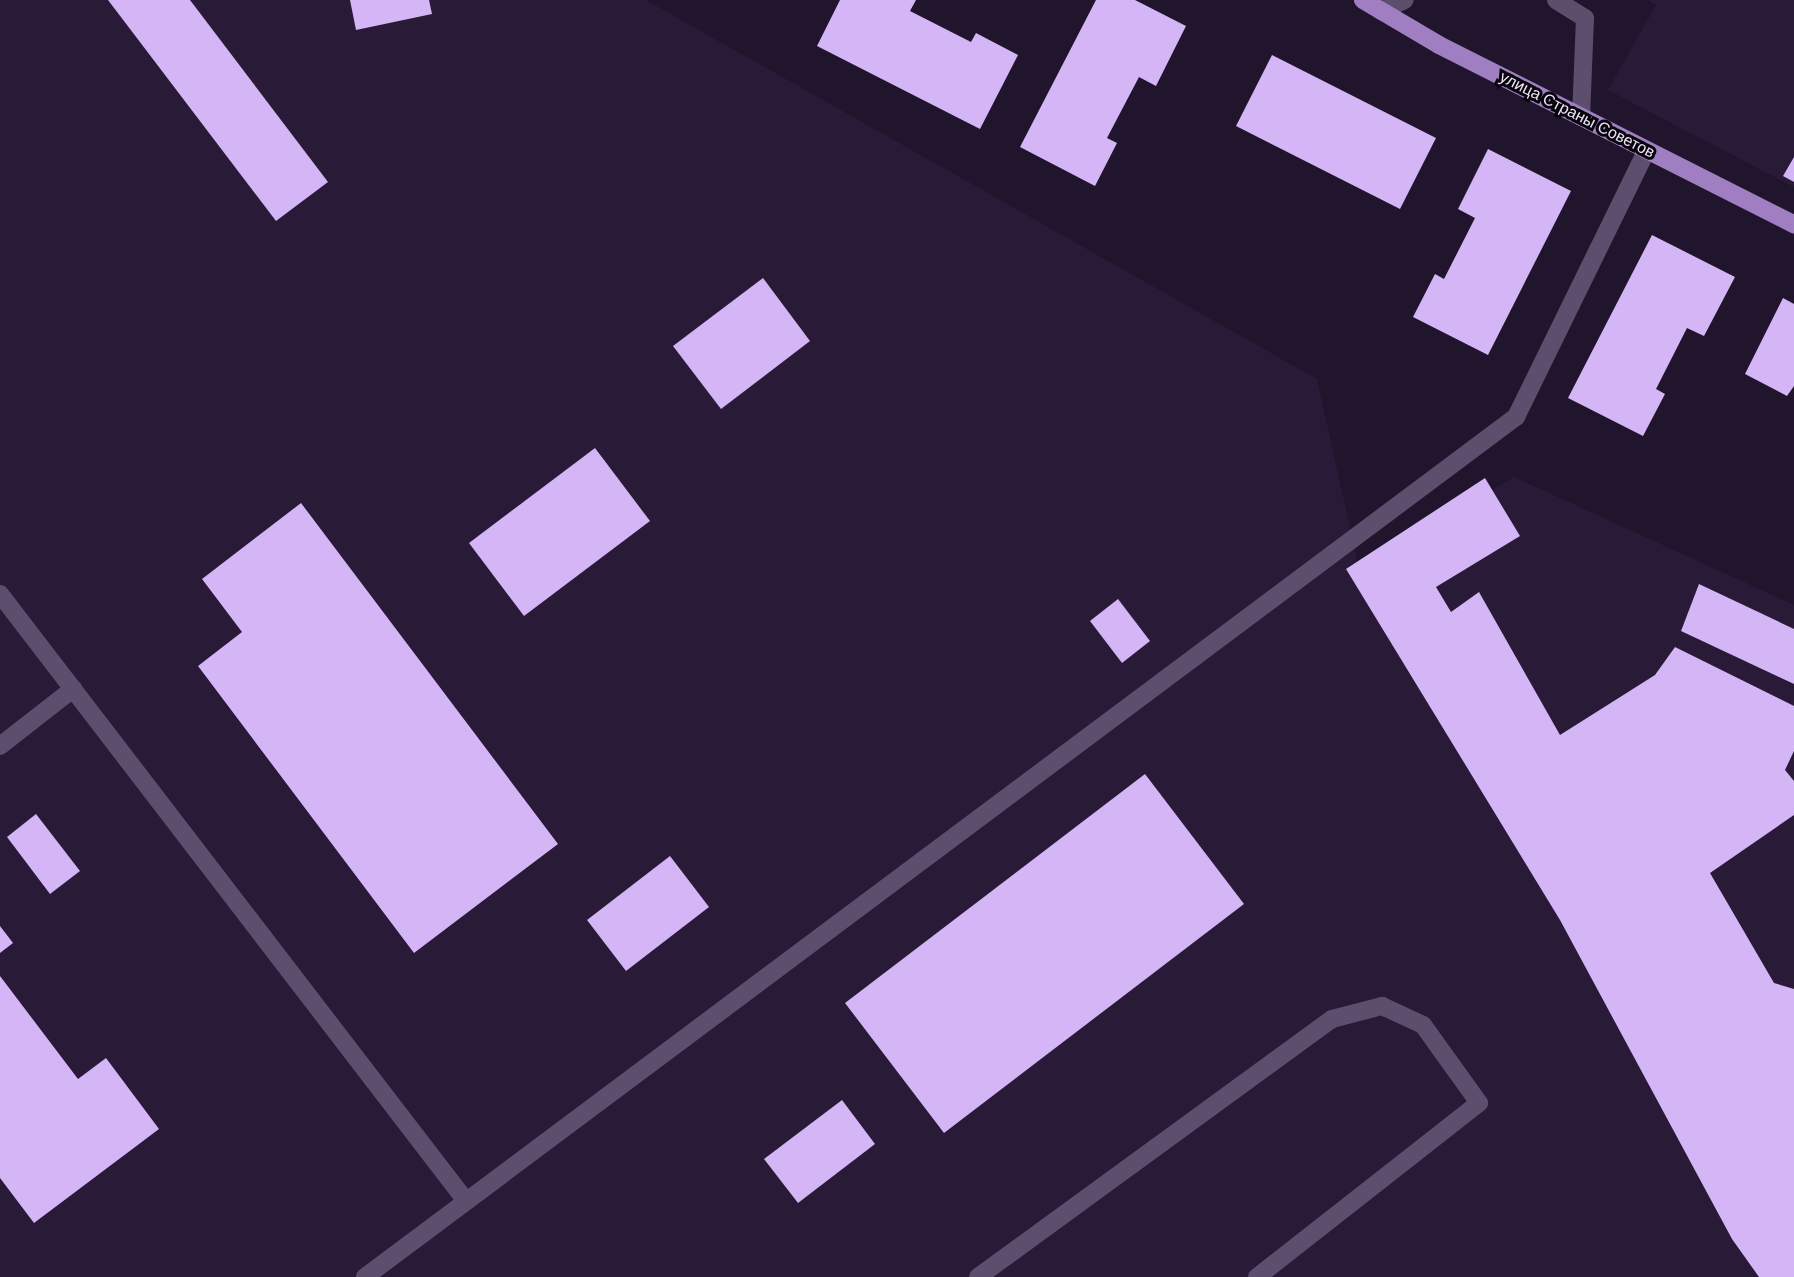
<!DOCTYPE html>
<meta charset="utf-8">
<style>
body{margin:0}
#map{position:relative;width:1794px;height:1277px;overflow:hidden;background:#21152d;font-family:Arial,sans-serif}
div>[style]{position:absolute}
.built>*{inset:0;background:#291a38}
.building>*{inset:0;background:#d4b5f5}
.minor>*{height:18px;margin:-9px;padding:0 9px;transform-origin:9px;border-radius:9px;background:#5d4e6d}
.major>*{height:18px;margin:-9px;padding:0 9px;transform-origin:9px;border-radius:9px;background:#9f7fc1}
span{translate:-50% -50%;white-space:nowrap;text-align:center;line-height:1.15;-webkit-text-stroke:6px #08040d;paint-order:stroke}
.street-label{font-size:16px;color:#ebe4f5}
</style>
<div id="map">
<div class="built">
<div style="clip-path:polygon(0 0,646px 0,1317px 379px,1359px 568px,1514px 477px,1794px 605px,1794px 1277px,0 1277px)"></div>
<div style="clip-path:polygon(1648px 0,1794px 0,1794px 187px,1608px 90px,1656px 5px)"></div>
</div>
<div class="building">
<div style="clip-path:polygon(108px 0,190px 0,328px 182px,276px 221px)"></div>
<div style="clip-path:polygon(350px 0,429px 0,432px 14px,356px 30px)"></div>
<div style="clip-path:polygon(840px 0,916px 0,910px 11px,971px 42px,976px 33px,1018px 55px,980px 129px,817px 46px)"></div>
<div style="clip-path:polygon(1096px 0,1135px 0,1186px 26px,1156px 86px,1139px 77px,1107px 138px,1117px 143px,1095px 186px,1020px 147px)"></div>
<div style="clip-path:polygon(1272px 55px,1436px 138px,1400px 209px,1236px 126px)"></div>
<div style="clip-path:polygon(1488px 149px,1571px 191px,1488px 355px,1413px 317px,1435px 274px,1444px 279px,1475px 218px,1458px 209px)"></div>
<div style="clip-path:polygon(1794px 157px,1794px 182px,1783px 176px)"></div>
<div style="clip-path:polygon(1652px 235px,1735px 277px,1704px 336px,1687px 328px,1656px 389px,1665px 394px,1643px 436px,1568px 398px)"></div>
<div style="clip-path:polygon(763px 278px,810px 341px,721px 409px,673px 346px)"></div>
<div style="clip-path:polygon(1783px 298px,1794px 304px,1794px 386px,1787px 396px,1745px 374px)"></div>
<div style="clip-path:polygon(595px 448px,650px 521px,524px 616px,469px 543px)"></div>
<div style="clip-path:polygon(1485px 478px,1520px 536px,1436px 587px,1451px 612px,1479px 592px,1560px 735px,1655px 675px,1675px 647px,1794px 706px,1794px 751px,1785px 770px,1794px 781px,1794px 815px,1710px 873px,1774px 983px,1794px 989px,1794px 1277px,1759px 1277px,1732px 1239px,1560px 920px,1346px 569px)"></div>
<div style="clip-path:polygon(301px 503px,558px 844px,414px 953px,198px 666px,242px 632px,202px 579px)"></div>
<div style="clip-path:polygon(1699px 584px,1794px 629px,1794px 684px,1681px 631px)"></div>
<div style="clip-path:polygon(1118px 599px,1150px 641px,1122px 663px,1090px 621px)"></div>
<div style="clip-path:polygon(1145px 774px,1244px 904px,944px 1133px,845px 1003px)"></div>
<div style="clip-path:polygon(36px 814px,80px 871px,50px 894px,7px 837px)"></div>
<div style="clip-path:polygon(670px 856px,709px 907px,626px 971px,587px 920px)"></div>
<div style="clip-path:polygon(0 926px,13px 943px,0 953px)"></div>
<div style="clip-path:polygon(0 976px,78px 1079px,106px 1058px,159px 1129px,34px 1223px,0 1178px)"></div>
<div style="clip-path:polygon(842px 1100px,875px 1144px,798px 1203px,764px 1159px)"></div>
</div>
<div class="minor">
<div style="left:1556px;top:0;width:34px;rotate:32deg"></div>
<div style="left:1585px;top:18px;width:99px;rotate:92.3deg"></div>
<div style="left:1381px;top:11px;width:26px;rotate:-25deg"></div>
<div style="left:0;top:594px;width:765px;rotate:52.49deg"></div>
<div style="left:0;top:746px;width:93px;rotate:-38deg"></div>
<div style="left:365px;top:1277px;width:1437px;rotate:-36.77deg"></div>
<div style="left:1516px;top:417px;width:297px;rotate:-63.9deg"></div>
<div style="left:978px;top:1277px;width:438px;rotate:-36.1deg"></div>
<div style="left:1332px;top:1019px;width:52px;rotate:-14.6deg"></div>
<div style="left:1382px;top:1006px;width:45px;rotate:24.9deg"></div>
<div style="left:1423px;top:1025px;width:96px;rotate:54.3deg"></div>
<div style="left:1479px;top:1103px;width:282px;rotate:141.9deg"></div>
</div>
<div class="major">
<div style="left:1363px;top:0;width:88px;rotate:30.6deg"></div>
<div style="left:1439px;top:45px;width:398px;rotate:26.8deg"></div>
</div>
<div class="street-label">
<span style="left:1577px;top:115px;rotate:27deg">улица Страны Советов</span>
</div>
</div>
